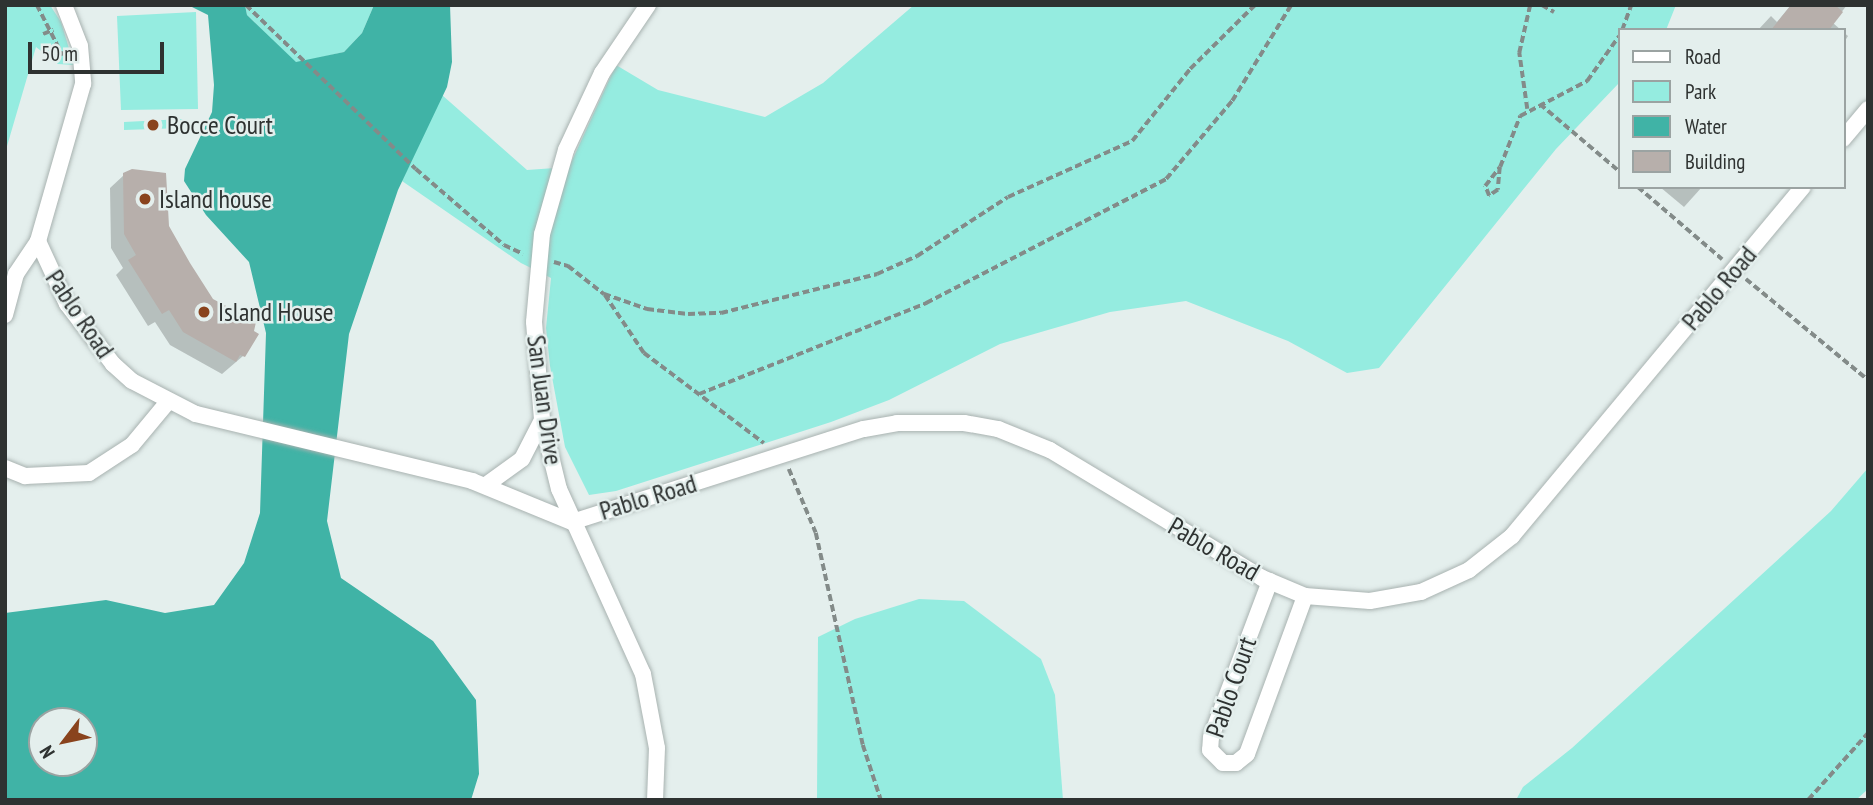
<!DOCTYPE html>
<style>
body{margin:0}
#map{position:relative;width:1873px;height:805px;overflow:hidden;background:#e4efed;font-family:"PT Sans Narrow",sans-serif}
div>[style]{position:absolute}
.green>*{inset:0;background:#95ece0}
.water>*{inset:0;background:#40b3a6}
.shadow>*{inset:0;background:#0003}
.building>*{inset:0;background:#b7afab}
.path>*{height:3.5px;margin-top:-1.75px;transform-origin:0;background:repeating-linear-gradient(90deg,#838b89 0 7px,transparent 0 10.5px)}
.roads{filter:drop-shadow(0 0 2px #a8b2b0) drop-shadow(0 0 2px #a8b2b0)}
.street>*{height:16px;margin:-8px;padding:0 8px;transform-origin:8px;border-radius:8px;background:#fff}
.dots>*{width:19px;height:19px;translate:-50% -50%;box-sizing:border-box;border:4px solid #e4efed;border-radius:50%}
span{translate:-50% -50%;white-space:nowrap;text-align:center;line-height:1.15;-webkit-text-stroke:5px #e4efed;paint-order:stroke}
.poi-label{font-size:26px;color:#2e3231}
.left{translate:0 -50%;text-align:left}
.street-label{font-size:26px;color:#2e3231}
.frame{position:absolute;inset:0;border:7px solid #2e3231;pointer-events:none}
.legend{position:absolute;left:1618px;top:28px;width:228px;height:161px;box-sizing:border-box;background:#e4efed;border:2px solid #9ba3a2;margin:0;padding:9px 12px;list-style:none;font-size:21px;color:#2e3231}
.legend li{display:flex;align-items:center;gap:14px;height:35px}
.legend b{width:35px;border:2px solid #9ba3a2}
.north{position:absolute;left:28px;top:707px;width:70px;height:70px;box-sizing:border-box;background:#e4efed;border:2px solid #9ba3a2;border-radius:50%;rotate:238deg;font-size:19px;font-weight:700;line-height:28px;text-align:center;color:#2e3231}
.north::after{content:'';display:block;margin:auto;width:24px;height:32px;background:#89431d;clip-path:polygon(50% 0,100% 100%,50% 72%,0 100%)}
.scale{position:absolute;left:28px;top:42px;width:136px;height:32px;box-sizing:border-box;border:4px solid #2e3231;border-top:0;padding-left:9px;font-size:21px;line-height:24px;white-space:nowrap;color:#2e3231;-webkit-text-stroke:5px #e4efed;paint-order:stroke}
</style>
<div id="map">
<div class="green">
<div style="clip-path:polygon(5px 5px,50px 5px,61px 22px,74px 65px,58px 64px,36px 47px,5px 153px)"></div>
<div style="clip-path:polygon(245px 5px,374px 5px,362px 33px,344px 52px,296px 63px,247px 15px)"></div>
<div style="clip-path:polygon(914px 5px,1676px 5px,1666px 30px,1619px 30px,1619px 83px,1556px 149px,1379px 368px,1347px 373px,1288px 341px,1186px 301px,1110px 312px,1000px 344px,889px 400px,831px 422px,616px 491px,589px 495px,565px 447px,550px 366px,546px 328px,551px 278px,521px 263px,402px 181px,442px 95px,527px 170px,569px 167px,616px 65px,658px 90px,765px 117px,823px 83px)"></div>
<div style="clip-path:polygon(196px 12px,198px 109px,121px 110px,117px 16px)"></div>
<div style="clip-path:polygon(183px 119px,183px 128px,124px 130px,124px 122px)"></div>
<div style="clip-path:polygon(1868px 468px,1868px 789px,1856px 800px,1516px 800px,1523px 787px,1572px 748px,1831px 511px)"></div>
<div style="clip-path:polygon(919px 599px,964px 601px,1041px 659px,1055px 695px,1063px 800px,817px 800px,818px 637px,855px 619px)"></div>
</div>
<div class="water">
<div style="clip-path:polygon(evenodd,188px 5px,245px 5px,247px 15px,296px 62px,344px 52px,362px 33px,374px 5px,450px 5px,452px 62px,447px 87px,398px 190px,349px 334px,327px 521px,341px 578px,433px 641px,476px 700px,479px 774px,471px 800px,5px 800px,5px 613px,106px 600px,165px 613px,214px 605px,244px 563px,260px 513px,266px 333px,249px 262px,206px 215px,184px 181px,185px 169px,212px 112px,214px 85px,208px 15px,188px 5px,42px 721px,84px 721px,84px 763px,42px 763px,42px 721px)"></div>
</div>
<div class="shadow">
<div style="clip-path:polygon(1791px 5px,1847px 5px,1833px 23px,1841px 30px,1758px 30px,1771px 16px,1777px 22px)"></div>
<div style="clip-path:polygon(1843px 32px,1848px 36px,1843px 44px)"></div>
<div style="clip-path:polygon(157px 172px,164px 174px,167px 226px,243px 356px,222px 374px,170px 345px,155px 322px,148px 326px,116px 275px,123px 268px,111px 248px,110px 188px,124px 175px)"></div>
<div style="clip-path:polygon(1660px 187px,1702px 187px,1684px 207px)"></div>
</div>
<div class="building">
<div style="clip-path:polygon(1791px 5px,1835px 5px,1843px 12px,1829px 30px,1771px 30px)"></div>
<div style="clip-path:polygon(132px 169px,166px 173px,169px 226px,190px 263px,213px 299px,256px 322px,254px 331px,259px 334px,245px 357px,240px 355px,236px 362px,183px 332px,169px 310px,162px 314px,140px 279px,128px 260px,136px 255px,124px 234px,123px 173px)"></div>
</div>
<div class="path">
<div style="left:37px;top:5px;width:57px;rotate:63deg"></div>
<div style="left:246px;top:5px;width:236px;rotate:44deg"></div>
<div style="left:416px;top:169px;width:116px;rotate:40.8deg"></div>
<div style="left:504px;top:245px;width:21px;rotate:25deg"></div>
<div style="left:1542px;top:5px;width:14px;rotate:30deg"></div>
<div style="left:1622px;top:30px;width:27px;rotate:-70deg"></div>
<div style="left:43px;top:34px;width:11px;rotate:-22deg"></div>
<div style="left:1540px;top:104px;width:104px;rotate:40.3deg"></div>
<div style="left:1527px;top:109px;width:57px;rotate:-98.1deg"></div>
<div style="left:1519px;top:53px;width:49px;rotate:-77.1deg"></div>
<div style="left:1500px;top:167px;width:23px;rotate:95deg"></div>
<div style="left:1498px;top:190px;width:11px;rotate:146deg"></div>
<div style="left:1489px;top:196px;width:11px;rotate:-112deg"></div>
<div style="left:1485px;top:186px;width:24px;rotate:-52deg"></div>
<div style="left:1500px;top:167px;width:55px;rotate:-68.6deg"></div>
<div style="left:1520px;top:116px;width:76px;rotate:-27.6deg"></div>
<div style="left:1587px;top:81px;width:55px;rotate:-54.6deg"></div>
<div style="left:1638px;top:187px;width:111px;rotate:40.6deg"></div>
<div style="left:554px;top:262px;width:15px;rotate:16deg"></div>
<div style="left:568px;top:266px;width:46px;rotate:37.9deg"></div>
<div style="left:604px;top:294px;width:46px;rotate:19.2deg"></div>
<div style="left:647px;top:309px;width:41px;rotate:7deg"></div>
<div style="left:688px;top:314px;width:33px;rotate:-2deg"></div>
<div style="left:721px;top:313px;width:161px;rotate:-14deg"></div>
<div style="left:877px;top:274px;width:44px;rotate:-24.2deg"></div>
<div style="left:917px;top:256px;width:108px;rotate:-33deg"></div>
<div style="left:1008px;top:197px;width:136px;rotate:-24.3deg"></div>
<div style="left:1132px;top:141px;width:92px;rotate:-51.1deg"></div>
<div style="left:1190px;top:69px;width:91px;rotate:-44.6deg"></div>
<div style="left:1746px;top:279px;width:158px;rotate:39.6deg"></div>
<div style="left:605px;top:295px;width:70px;rotate:56.1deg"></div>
<div style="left:644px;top:353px;width:150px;rotate:36.9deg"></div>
<div style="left:699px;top:394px;width:245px;rotate:-21.8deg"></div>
<div style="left:926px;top:303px;width:270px;rotate:-27.3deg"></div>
<div style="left:1166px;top:179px;width:102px;rotate:-49.8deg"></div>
<div style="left:1232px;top:101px;width:113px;rotate:-58.4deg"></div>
<div style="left:789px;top:469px;width:69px;rotate:67.1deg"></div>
<div style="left:816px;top:533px;width:217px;rotate:77.5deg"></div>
<div style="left:863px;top:745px;width:58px;rotate:71.9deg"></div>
<div style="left:1808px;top:800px;width:90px;rotate:-48.2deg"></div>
</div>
<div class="roads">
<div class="street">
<div style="left:64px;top:5px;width:44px;rotate:68.7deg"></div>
<div style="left:80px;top:46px;width:38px;rotate:85deg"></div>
<div style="left:83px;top:84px;width:163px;rotate:106deg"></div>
<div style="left:38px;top:241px;width:69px;rotate:65.3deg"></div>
<div style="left:67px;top:304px;width:76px;rotate:52.5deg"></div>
<div style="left:113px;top:364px;width:25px;rotate:42deg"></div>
<div style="left:132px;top:381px;width:72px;rotate:27.3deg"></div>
<div style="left:196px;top:414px;width:284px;rotate:13.6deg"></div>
<div style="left:472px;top:481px;width:108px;rotate:22.3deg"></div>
<div style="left:572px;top:522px;width:306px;rotate:-17.7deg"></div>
<div style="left:864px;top:429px;width:34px;rotate:-10deg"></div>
<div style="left:897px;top:423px;width:67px"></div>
<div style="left:964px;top:423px;width:35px;rotate:10deg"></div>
<div style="left:998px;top:429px;width:56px;rotate:22deg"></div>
<div style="left:1050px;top:450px;width:248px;rotate:31.1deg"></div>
<div style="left:1262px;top:578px;width:47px;rotate:22.7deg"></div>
<div style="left:1305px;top:596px;width:65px;rotate:4.4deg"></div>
<div style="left:1370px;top:601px;width:52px;rotate:-10deg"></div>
<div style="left:1421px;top:592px;width:53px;rotate:-24.6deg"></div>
<div style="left:1469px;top:570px;width:55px;rotate:-38.3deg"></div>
<div style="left:1512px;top:536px;width:454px;rotate:-50.2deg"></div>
<div style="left:648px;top:5px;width:82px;rotate:124.1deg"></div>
<div style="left:602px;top:73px;width:85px;rotate:115.1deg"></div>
<div style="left:566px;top:150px;width:87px;rotate:105.9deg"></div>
<div style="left:542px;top:234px;width:88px;rotate:95.2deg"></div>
<div style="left:534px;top:322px;width:98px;rotate:85.3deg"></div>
<div style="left:542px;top:420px;width:71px;rotate:76.2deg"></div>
<div style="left:559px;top:489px;width:203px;rotate:65.6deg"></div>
<div style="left:643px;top:674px;width:75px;rotate:79.3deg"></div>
<div style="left:657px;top:748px;width:52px;rotate:92.2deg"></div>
<div style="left:1843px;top:139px;width:39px;rotate:-50deg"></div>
<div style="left:5px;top:315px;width:42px;rotate:-75deg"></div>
<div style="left:16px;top:274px;width:40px;rotate:-56deg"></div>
<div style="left:5px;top:468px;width:22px;rotate:22deg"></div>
<div style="left:25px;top:476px;width:64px;rotate:-2.7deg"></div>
<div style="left:89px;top:473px;width:51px;rotate:-33.1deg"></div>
<div style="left:132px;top:445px;width:55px;rotate:-50.2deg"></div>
<div style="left:486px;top:485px;width:44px;rotate:-35.8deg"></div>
<div style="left:522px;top:459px;width:44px;rotate:-62.9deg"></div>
<div style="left:1270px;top:581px;width:167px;rotate:110.7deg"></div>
<div style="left:1211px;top:737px;width:13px;rotate:94deg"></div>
<div style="left:1210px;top:750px;width:18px;rotate:45deg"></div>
<div style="left:1223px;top:763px;width:13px"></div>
<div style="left:1236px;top:763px;width:14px;rotate:-39deg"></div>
<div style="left:1247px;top:754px;width:168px;rotate:-69.8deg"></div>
</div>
</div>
<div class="dots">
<div style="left:153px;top:125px;background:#89431d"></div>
<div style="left:145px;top:199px;background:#89431d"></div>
<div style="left:204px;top:312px;background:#89431d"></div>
</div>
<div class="poi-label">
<span class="left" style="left:167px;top:125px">Bocce Court</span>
<span class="left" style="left:159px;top:199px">Island house</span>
<span class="left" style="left:218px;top:312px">Island House</span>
</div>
<div class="street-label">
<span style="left:1719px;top:288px;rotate:-50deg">Pablo Road</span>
<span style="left:80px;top:314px;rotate:56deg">Pablo Road</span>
<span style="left:545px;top:400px;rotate:82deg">San Juan Drive</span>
<span style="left:648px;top:497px;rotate:-17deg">Pablo Road</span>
<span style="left:1214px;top:549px;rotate:30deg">Pablo Road</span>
<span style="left:1231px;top:687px;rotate:-71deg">Pablo Court</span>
</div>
<div class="frame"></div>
<ul class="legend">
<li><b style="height:9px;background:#fff"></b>Road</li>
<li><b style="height:19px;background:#95ece0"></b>Park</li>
<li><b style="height:19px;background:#40b3a6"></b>Water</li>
<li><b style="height:19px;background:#b7afab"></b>Building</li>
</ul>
<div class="north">N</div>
<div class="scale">50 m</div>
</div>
